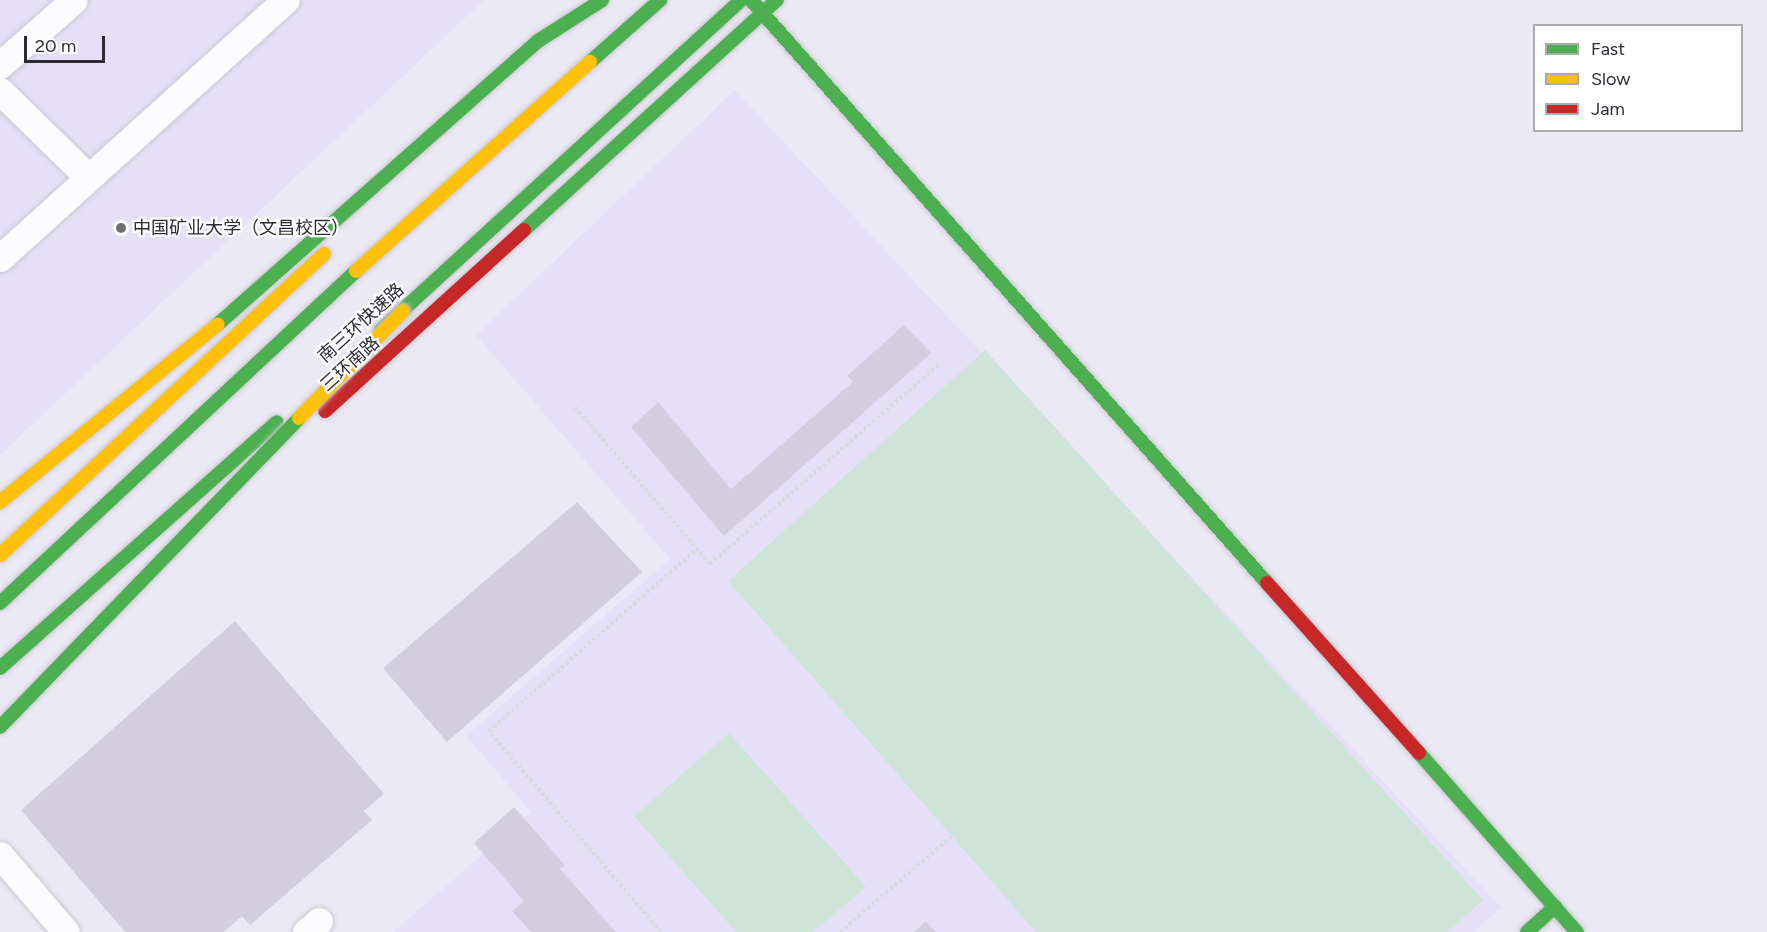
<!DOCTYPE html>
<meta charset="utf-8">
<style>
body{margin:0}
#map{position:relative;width:1767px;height:932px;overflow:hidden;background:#ece9f6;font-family:Figtree,"Noto Sans SC",sans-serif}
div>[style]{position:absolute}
.built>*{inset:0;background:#e5e0f8}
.green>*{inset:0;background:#cfe4d8}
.building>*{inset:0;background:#d2cedf}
.path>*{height:4px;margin-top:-2px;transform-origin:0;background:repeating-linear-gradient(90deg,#dbdbde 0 3px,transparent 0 6px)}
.roads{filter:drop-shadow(0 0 2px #c9c6d0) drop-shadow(0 0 2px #c9c6d0)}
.street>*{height:27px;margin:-13.5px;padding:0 13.5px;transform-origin:13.5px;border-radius:13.5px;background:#fcfcfe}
.fast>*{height:14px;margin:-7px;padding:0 7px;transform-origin:7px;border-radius:7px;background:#4caf50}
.slow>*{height:14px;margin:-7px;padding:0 7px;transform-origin:7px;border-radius:7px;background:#ffc107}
.jam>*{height:14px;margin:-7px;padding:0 7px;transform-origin:7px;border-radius:7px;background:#c62828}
.bridges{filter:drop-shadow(0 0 2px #cac8cf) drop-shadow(0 0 2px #cac8cf)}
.fast-bridge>*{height:14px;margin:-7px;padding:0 7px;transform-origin:7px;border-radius:7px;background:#4caf50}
.slow-bridge>*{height:14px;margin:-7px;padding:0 7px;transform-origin:7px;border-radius:7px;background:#ffc107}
.dots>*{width:16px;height:16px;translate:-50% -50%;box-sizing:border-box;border:3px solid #fff;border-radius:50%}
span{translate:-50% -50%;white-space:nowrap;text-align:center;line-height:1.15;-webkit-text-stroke:4.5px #fff;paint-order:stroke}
.poi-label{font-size:18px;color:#2d2a34}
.left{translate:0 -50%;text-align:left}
.street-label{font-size:18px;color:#2d2a34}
.legend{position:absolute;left:1533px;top:24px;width:210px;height:108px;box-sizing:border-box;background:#fff;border:2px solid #abaaae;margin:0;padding:8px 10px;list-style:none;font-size:18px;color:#2d2a34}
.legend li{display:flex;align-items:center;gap:12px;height:30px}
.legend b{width:30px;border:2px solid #abaaae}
.scale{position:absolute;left:24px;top:36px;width:81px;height:27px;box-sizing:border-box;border:3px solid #2d2a34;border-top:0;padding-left:8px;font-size:18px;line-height:21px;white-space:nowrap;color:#2d2a34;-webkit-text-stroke:4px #fff;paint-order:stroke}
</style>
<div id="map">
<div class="built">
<div style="clip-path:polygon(0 0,484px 0,0 455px)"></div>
<div style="clip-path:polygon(735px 90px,1501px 907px,1474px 932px,393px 932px,531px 812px,466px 736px,670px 559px,476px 335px)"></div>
</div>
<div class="green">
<div style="clip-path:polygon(985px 350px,1483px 900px,1447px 932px,1036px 932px,728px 581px)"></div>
<div style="clip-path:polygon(729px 733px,866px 887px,813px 932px,736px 932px,634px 816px)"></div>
</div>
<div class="building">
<div style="clip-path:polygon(904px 325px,931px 353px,724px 536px,631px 427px,658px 402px,731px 489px,853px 382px,847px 376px)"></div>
<div style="clip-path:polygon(577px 502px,642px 572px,447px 742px,383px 668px)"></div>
<div style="clip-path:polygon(235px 621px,384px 794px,364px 811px,372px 820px,250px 925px,242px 916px,224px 932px,125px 932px,21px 810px)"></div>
<div style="clip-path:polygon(514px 807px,565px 865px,560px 869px,616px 932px,531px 932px,512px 911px,524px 901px,474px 843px)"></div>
<div style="clip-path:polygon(926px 921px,936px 932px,914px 932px)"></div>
</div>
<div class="path">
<div style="left:575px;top:407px;width:207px;rotate:49.3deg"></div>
<div style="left:710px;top:564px;width:303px;rotate:-41.1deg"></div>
<div style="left:661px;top:932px;width:265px;rotate:-130.6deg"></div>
<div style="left:489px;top:731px;width:276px;rotate:-41.2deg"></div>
<div style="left:840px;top:932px;width:148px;rotate:-40.6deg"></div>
</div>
<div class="roads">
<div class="street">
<div style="left:0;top:65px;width:98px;rotate:-41.3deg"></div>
<div style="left:0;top:91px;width:124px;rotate:44.3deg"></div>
<div style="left:0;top:258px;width:385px;rotate:-42.1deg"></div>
<div style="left:0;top:855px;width:101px;rotate:49.4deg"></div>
<div style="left:306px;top:932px;width:17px;rotate:-40deg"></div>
</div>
<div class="fast">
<div style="left:751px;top:0;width:779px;rotate:48.49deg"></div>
<div style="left:590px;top:62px;width:94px;rotate:-41.5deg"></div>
<div style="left:524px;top:230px;width:342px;rotate:-42.3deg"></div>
<div style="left:381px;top:330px;width:488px;rotate:-42.5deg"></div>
<div style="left:0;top:603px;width:487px;rotate:-43deg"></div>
<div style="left:0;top:668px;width:370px;rotate:-41.6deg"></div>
<div style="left:1419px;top:753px;width:239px;rotate:48.6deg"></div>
<div style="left:1527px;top:932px;width:38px;rotate:-42deg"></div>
</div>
<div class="slow">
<div style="left:356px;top:271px;width:314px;rotate:-41.8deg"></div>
<div style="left:0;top:555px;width:442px;rotate:-42.9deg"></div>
</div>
<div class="jam">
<div style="left:325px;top:411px;width:269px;rotate:-42.3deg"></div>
<div style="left:1267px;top:583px;width:228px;rotate:48.2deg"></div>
</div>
</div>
<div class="bridges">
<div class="fast-bridge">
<div style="left:218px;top:324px;width:427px;rotate:-41.5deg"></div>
<div style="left:538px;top:41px;width:76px;rotate:-32.6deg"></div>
<div style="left:0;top:727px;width:430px;rotate:-45.9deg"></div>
</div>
<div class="slow-bridge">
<div style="left:299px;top:418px;width:149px;rotate:-45.8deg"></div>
<div style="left:0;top:502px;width:281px;rotate:-39.2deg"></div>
</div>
</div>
<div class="dots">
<div style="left:121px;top:228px;background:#706d78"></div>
</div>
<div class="poi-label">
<span class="left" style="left:133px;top:228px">中国矿业大学（文昌校区）</span>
</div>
<div class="street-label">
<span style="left:361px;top:323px;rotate:-42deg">南三环快速路</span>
<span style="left:350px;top:364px;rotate:-42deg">三环南路</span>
</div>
<ul class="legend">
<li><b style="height:8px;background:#4caf50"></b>Fast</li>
<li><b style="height:8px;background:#ffc107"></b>Slow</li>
<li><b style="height:8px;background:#c62828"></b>Jam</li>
</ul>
<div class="scale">20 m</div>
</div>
